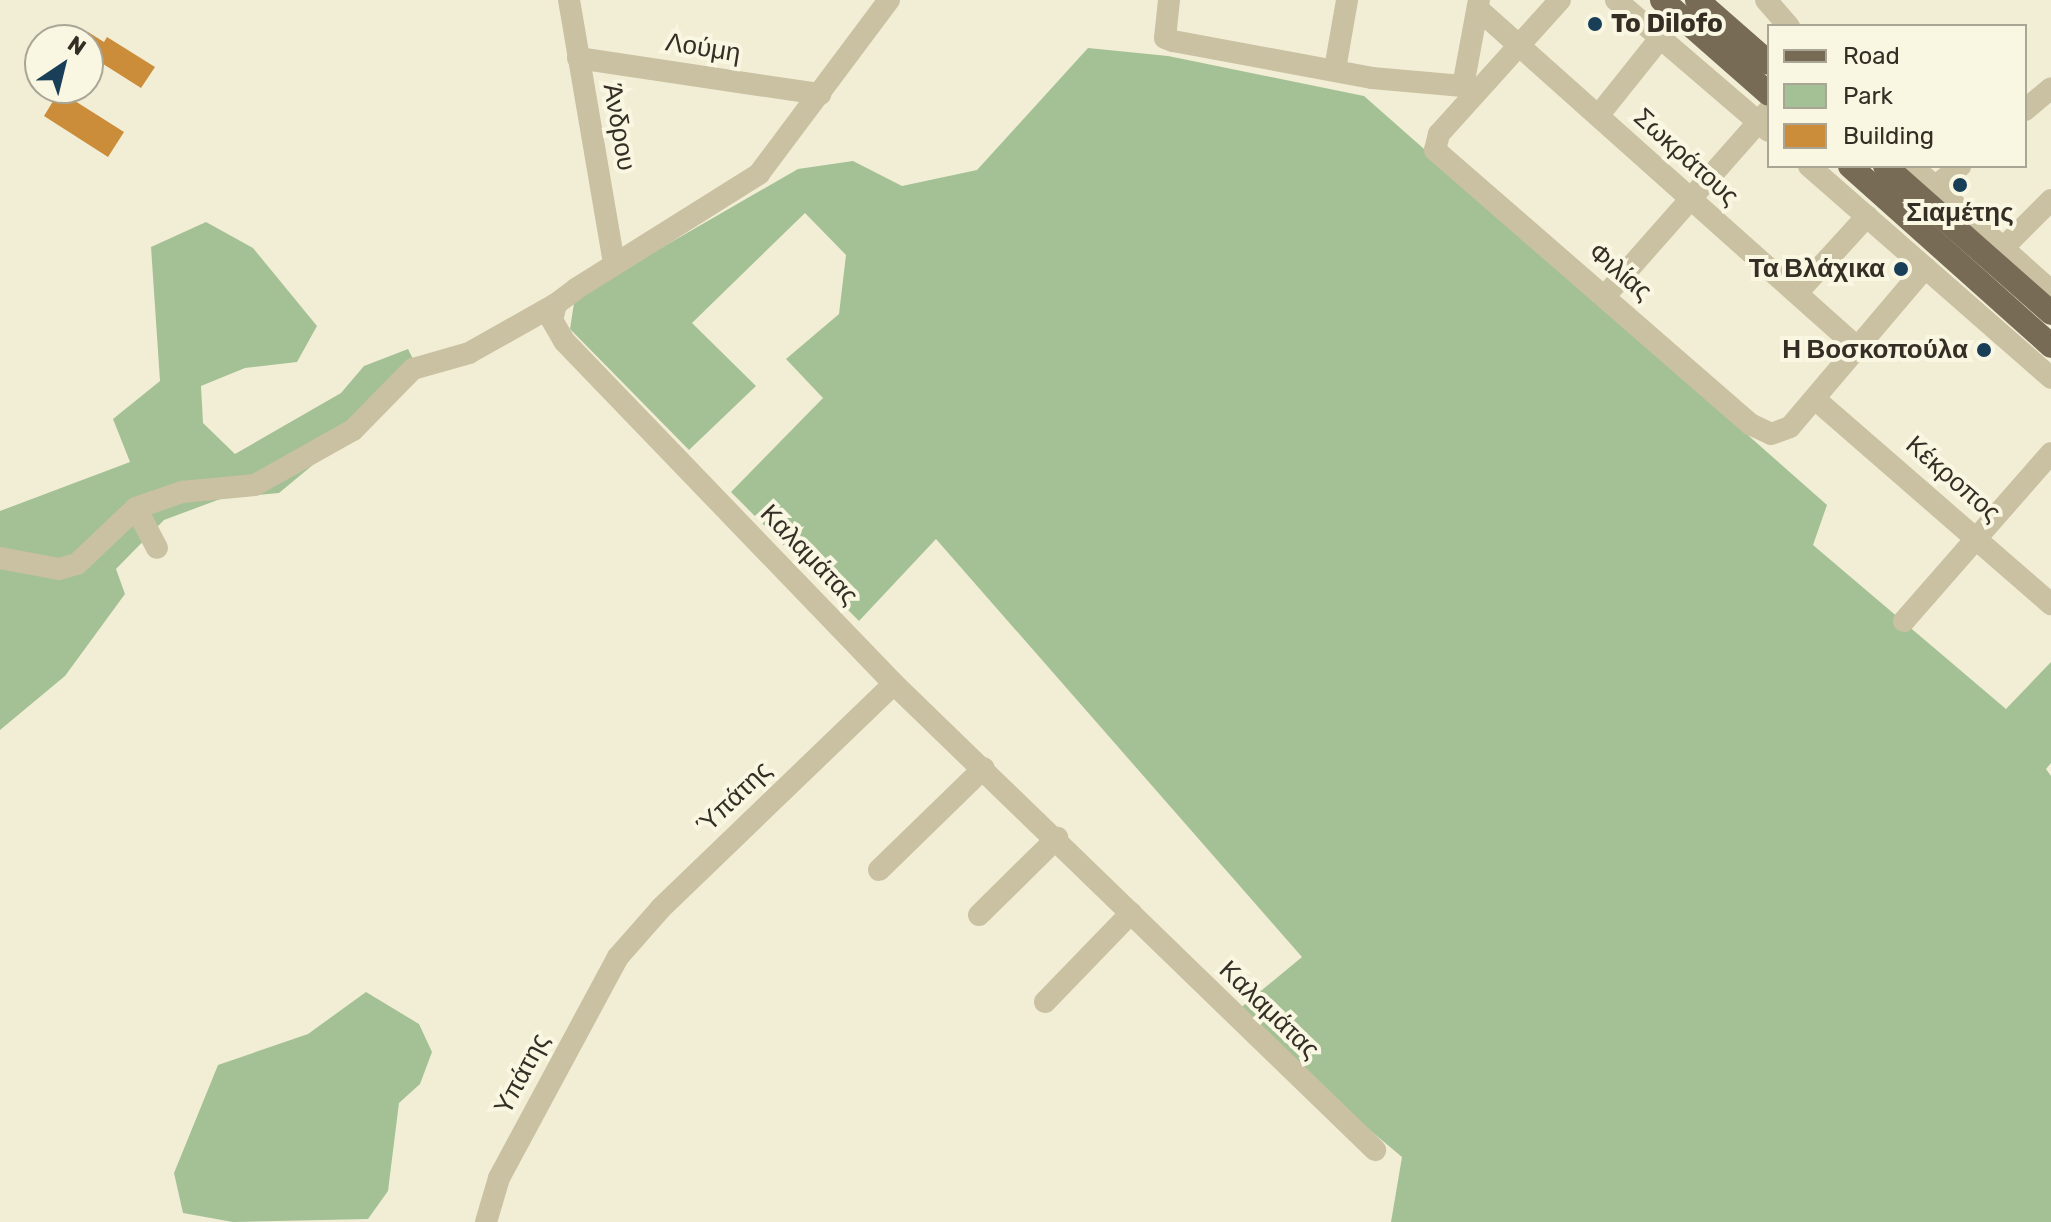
<!DOCTYPE html>
<meta charset="utf-8">
<style>
body{margin:0}
#map{position:relative;width:2051px;height:1222px;overflow:hidden;background:#f2eed6;font-family:Rubik,sans-serif}
div>[style]{position:absolute}
.green>*{inset:0;background:#a4c196}
.building>*{inset:0;background:#cb8d3a}
.minor>*{height:22px;margin:-11px;padding:0 11px;transform-origin:11px;border-radius:11px;background:#cac1a2}
.major>*{height:24px;margin:-12px;padding:0 12px;transform-origin:12px;border-radius:12px;background:#776b55}
.dots>*{width:22px;height:22px;translate:-50% -50%;box-sizing:border-box;border:4px solid #f9f6e2;border-radius:50%}
span{translate:-50% -50%;white-space:nowrap;text-align:center;line-height:1.15;-webkit-text-stroke:8px #f9f6e2;paint-order:stroke}
.poi-label{font-size:26px;color:#342e25;font-weight:700}
.left{translate:0 -50%;text-align:left}
.right{translate:-100% -50%;text-align:right}
.street-label{font-size:26px;color:#342e25}
.legend{position:absolute;left:1767px;top:24px;width:260px;height:144px;box-sizing:border-box;background:#f9f6e2;border:2px solid #aaa696;margin:0;padding:10px 14px;list-style:none;font-size:24px;color:#342e25}
.legend li{display:flex;align-items:center;gap:16px;height:40px}
.legend b{width:40px;border:2px solid #aaa696}
.north{position:absolute;left:24px;top:24px;width:80px;height:80px;box-sizing:border-box;background:#f9f6e2;border:2px solid #aaa696;border-radius:50%;rotate:35deg;font-size:22px;font-weight:700;line-height:32px;text-align:center;color:#342e25}
.north::after{content:'';display:block;margin:auto;width:28px;height:36px;background:#193e57;clip-path:polygon(50% 0,100% 100%,50% 72%,0 100%)}
</style>
<div id="map">
<div class="green">
<div style="clip-path:polygon(1088px 48px,1168px 56px,1364px 96px,1827px 505px,1813px 545px,2006px 709px,2051px 662px,2051px 763px,2046px 769px,2051px 776px,2051px 1222px,1391px 1222px,1402px 1157px,1232px 1015px,1302px 957px,936px 539px,859px 621px,731px 492px,823px 398px,786px 359px,839px 314px,846px 255px,805px 213px,692px 323px,756px 386px,689px 450px,570px 329px,574px 303px,609px 278px,798px 169px,853px 161px,902px 186px,977px 170px)"></div>
<div style="clip-path:polygon(206px 222px,253px 248px,317px 326px,297px 362px,245px 368px,201px 386px,203px 423px,235px 454px,341px 393px,364px 366px,408px 349px,415px 363px,402px 391px,279px 493px,223px 498px,164px 520px,116px 569px,125px 594px,65px 676px,0 730px,0 511px,130px 462px,113px 419px,160px 381px,151px 247px)"></div>
<div style="clip-path:polygon(366px 992px,419px 1024px,432px 1052px,420px 1084px,399px 1103px,388px 1191px,368px 1219px,233px 1222px,183px 1213px,174px 1173px,218px 1065px,308px 1034px)"></div>
</div>
<div class="building">
<div style="clip-path:polygon(88px 32px,104px 42px,107px 37px,155px 67px,141px 88px,100px 62px,88px 81px)"></div>
<div style="clip-path:polygon(61px 88px,84px 88px,75px 101px,124px 132px,108px 157px,44px 116px)"></div>
</div>
<div class="minor">
<div style="left:569px;top:0;width:268px;rotate:80.3deg"></div>
<div style="left:889px;top:0;width:217px;rotate:126.8deg"></div>
<div style="left:759px;top:174px;width:216px;rotate:147.9deg"></div>
<div style="left:576px;top:289px;width:25px;rotate:143deg"></div>
<div style="left:556px;top:304px;width:16px;rotate:104deg"></div>
<div style="left:552px;top:320px;width:24px;rotate:60deg"></div>
<div style="left:564px;top:341px;width:476px;rotate:46.1deg"></div>
<div style="left:894px;top:684px;width:670px;rotate:44.09deg"></div>
<div style="left:1169px;top:0;width:38px;rotate:96deg"></div>
<div style="left:1165px;top:38px;width:9px;rotate:21deg"></div>
<div style="left:1173px;top:41px;width:202px;rotate:10.5deg"></div>
<div style="left:1372px;top:78px;width:91px;rotate:5deg"></div>
<div style="left:1463px;top:86px;width:87px;rotate:-79.5deg"></div>
<div style="left:1560px;top:0;width:181px;rotate:132.1deg"></div>
<div style="left:1439px;top:134px;width:16px;rotate:104deg"></div>
<div style="left:1435px;top:150px;width:417px;rotate:41deg"></div>
<div style="left:1750px;top:424px;width:23px;rotate:25deg"></div>
<div style="left:1771px;top:434px;width:20px;rotate:-20deg"></div>
<div style="left:1790px;top:427px;width:209px;rotate:-49.7deg"></div>
<div style="left:1616px;top:0;width:201px;rotate:40.6deg"></div>
<div style="left:1766px;top:0;width:35px;rotate:49deg"></div>
<div style="left:1478px;top:9px;width:509px;rotate:41.74deg"></div>
<div style="left:578px;top:58px;width:245px;rotate:8.5deg"></div>
<div style="left:1335px;top:69px;width:70px;rotate:-80.1deg"></div>
<div style="left:2025px;top:110px;width:34px;rotate:-40deg"></div>
<div style="left:1598px;top:116px;width:101px;rotate:-51.4deg"></div>
<div style="left:1809px;top:166px;width:322px;rotate:41.2deg"></div>
<div style="left:1912px;top:166px;width:187px;rotate:42deg"></div>
<div style="left:1935px;top:187px;width:33px;rotate:-40deg"></div>
<div style="left:1993px;top:258px;width:82px;rotate:-45deg"></div>
<div style="left:1797px;top:293px;width:104px;rotate:-47.7deg"></div>
<div style="left:1605px;top:296px;width:248px;rotate:-48.6deg"></div>
<div style="left:1815px;top:399px;width:313px;rotate:41deg"></div>
<div style="left:136px;top:508px;width:49px;rotate:-19.2deg"></div>
<div style="left:182px;top:492px;width:73px;rotate:-5.5deg"></div>
<div style="left:255px;top:485px;width:112px;rotate:-29.3deg"></div>
<div style="left:353px;top:430px;width:86px;rotate:-45.5deg"></div>
<div style="left:413px;top:369px;width:58px;rotate:-15.9deg"></div>
<div style="left:469px;top:353px;width:100px;rotate:-29.4deg"></div>
<div style="left:0;top:558px;width:60px;rotate:10.6deg"></div>
<div style="left:59px;top:569px;width:19px;rotate:-16deg"></div>
<div style="left:77px;top:564px;width:81px;rotate:-43.5deg"></div>
<div style="left:136px;top:508px;width:45px;rotate:62.3deg"></div>
<div style="left:1904px;top:621px;width:223px;rotate:-48.8deg"></div>
<div style="left:879px;top:870px;width:146px;rotate:-44.2deg"></div>
<div style="left:979px;top:915px;width:110px;rotate:-44.6deg"></div>
<div style="left:1045px;top:1002px;width:124px;rotate:-46deg"></div>
<div style="left:486px;top:1222px;width:46px;rotate:-73.5deg"></div>
<div style="left:499px;top:1178px;width:251px;rotate:-61.7deg"></div>
<div style="left:618px;top:957px;width:65px;rotate:-48.7deg"></div>
<div style="left:661px;top:908px;width:323px;rotate:-43.9deg"></div>
</div>
<div class="major">
<div style="left:1662px;top:0;width:142px;rotate:41.3deg"></div>
<div style="left:1697px;top:0;width:96px;rotate:41.2deg"></div>
<div style="left:1850px;top:166px;width:270px;rotate:41.8deg"></div>
<div style="left:1885px;top:166px;width:222px;rotate:41.5deg"></div>
</div>
<div class="dots">
<div style="left:1595px;top:24px;background:#193e57"></div>
<div style="left:1960px;top:185px;background:#193e57"></div>
<div style="left:1901px;top:269px;background:#193e57"></div>
<div style="left:1984px;top:350px;background:#193e57"></div>
</div>
<div class="poi-label">
<span class="left" style="left:1611px;top:24px">To Dilofo</span>
<span style="left:1960px;top:213px">Σιαμέτης</span>
<span class="right" style="left:1885px;top:269px">Τα Βλάχικα</span>
<span class="right" style="left:1968px;top:350px">Η Βοσκοπούλα</span>
</div>
<div class="street-label">
<span style="left:703px;top:48px;rotate:9deg">Λούμη</span>
<span style="left:619px;top:127px;rotate:80deg">Άνδρου</span>
<span style="left:1686px;top:157px;rotate:42deg">Σωκράτους</span>
<span style="left:1620px;top:272px;rotate:40deg">Φιλίας</span>
<span style="left:1953px;top:479px;rotate:41deg">Κέκροπος</span>
<span style="left:809px;top:555px;rotate:46deg">Καλαμάτας</span>
<span style="left:734px;top:798px;rotate:-44deg">Ύπάτης</span>
<span style="left:1269px;top:1010px;rotate:44deg">Καλαμάτας</span>
<span style="left:522px;top:1074px;rotate:-62deg">Υπάτης</span>
</div>
<ul class="legend">
<li><b style="height:10px;background:#776b55"></b>Road</li>
<li><b style="height:22px;background:#a4c196"></b>Park</li>
<li><b style="height:22px;background:#cb8d3a"></b>Building</li>
</ul>
<div class="north">N</div>
</div>
